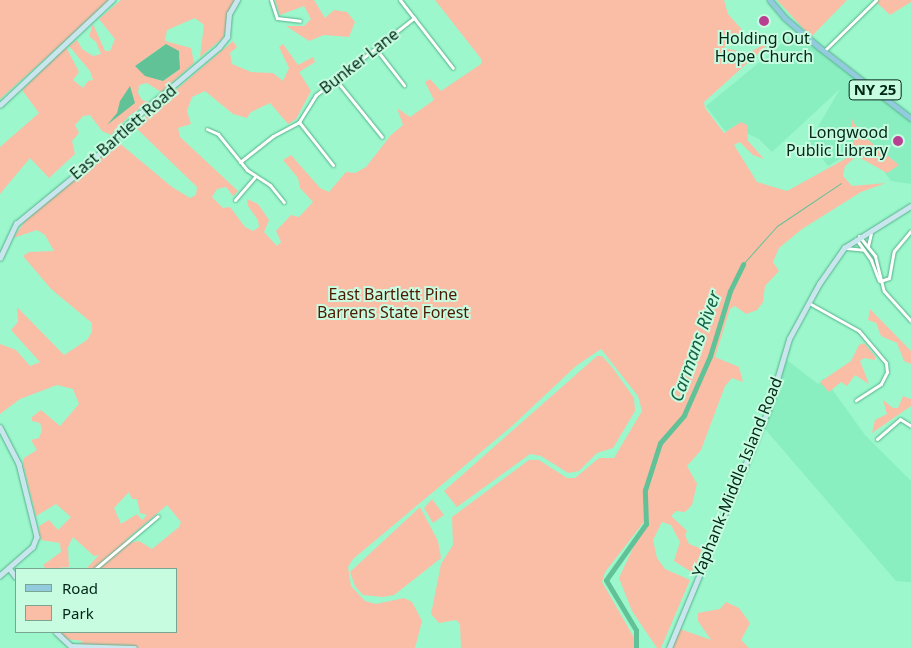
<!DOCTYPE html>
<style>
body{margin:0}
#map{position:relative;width:911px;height:648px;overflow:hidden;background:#9cf7cc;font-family:"Noto Sans",sans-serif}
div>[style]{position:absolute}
.built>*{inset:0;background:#89efc0}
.green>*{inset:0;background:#fabea7}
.water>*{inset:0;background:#62c297}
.stream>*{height:1px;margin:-0.5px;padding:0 0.5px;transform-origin:0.5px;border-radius:0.5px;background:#62c297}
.river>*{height:5px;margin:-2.5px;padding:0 2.5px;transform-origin:2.5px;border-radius:2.5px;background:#62c297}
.roads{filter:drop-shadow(0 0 1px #56b189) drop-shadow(0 0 1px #56b189)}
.street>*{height:3px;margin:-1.5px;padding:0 1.5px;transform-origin:1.5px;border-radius:1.5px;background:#fff}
.secondary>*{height:4.5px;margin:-2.25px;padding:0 2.25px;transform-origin:2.25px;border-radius:2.25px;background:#c9e5ee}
.primary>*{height:4.5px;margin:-2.25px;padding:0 2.25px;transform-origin:2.25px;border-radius:2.25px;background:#92cbdd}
.dots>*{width:14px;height:14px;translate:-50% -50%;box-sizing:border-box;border:2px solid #c8fce1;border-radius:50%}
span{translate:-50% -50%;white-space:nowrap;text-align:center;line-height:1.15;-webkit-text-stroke:4px #c8fce1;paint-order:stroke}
.shield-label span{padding:1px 4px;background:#c8fce1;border:1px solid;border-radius:4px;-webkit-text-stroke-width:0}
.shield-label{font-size:15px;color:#002616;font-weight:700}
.poi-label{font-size:16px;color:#002616}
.right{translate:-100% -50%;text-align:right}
.street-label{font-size:16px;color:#002616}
.park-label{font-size:16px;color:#4e1b02}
.water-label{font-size:18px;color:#166043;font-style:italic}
.legend{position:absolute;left:15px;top:568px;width:162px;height:65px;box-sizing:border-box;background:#c8fce1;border:1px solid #78a690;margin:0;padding:6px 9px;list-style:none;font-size:15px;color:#002616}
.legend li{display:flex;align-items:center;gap:10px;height:25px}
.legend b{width:25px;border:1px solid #78a690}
</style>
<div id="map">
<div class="built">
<div style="clip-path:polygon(799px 30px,911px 120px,911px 184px,891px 181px,864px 144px,828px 166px,809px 142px,840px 89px,772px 152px,759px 139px,739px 130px,725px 131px,706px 106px)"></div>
<div style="clip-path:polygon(787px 360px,818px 384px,824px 378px,865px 435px,911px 481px,911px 582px,896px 581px,765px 429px)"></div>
</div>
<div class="green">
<div style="clip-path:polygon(0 0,111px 0,0 99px)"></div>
<div style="clip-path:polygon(evenodd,121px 0,234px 0,223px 38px,200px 57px,204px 25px,195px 18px,167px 30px,165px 41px,191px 48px,194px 63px,161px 92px,147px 83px,139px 85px,138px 93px,142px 100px,149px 102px,129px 116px,111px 135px,102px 131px,90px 115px,83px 116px,75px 125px,79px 133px,72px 141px,75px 154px,49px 178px,30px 158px,0 194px,0 147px,39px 113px,22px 90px,66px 47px,79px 72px,73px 80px,83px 88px,88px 81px,93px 80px,90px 71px,69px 46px,77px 40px,82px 49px,93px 56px,101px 54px,96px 42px,89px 36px,93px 24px,105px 51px,110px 51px,115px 39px,99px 19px,121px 0,163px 46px,180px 55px,180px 69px,163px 81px,145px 75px,135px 66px,163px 46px)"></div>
<div style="clip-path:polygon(275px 0,314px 0,325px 18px,334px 10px,347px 12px,355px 22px,349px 37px,324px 35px,309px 41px,286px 26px,304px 26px,311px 19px,304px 6px,280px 15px)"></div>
<div style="clip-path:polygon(evenodd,435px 0,724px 0,728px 14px,744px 32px,731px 37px,724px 48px,748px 53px,774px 39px,704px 102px,705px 108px,724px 133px,741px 122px,747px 125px,748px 141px,764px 159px,753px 155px,740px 142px,734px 145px,757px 182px,787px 191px,854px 154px,851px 114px,853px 122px,867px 139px,899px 165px,887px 173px,857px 156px,845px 166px,843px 176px,852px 186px,886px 183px,861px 192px,802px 229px,779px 248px,773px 262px,779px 271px,765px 286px,763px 302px,757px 310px,746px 314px,735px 306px,730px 309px,715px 357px,739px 367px,743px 382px,732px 378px,725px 386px,701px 450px,687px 466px,697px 484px,692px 505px,685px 512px,676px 511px,671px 516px,687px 531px,685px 535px,689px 544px,702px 549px,693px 573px,674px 561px,680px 542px,671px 525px,662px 522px,653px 540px,657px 558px,665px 569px,690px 580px,661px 648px,657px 648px,632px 611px,619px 578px,647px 518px,605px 572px,602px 582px,640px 648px,461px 648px,460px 624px,456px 620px,439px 623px,431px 614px,441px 564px,453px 545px,452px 517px,529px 460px,539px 460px,567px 478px,575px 478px,599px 458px,614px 458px,642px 411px,638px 396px,601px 349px,576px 366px,512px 426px,353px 559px,348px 567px,351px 586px,365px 601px,376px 604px,404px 598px,412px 602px,422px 621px,415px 648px,74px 648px,83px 641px,66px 639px,60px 632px,176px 632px,176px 569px,86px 569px,99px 555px,94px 556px,73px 537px,68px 547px,69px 567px,46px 569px,43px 565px,61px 552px,60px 543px,41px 540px,39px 526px,49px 520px,58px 530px,71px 517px,56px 504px,36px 516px,23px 463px,24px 458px,37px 450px,31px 440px,39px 438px,42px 430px,40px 423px,32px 421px,32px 417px,41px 410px,60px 426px,79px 404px,73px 389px,57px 385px,20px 399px,0 414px,0 344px,16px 350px,30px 366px,40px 362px,11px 330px,18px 322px,17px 307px,64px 355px,87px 340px,92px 332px,92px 323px,51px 289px,23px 256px,29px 252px,54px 251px,45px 235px,37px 230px,13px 238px,26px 220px,118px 142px,172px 187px,190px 198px,196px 195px,197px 187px,134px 126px,233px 41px,237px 47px,230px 53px,232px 64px,251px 72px,273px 73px,283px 81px,289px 68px,279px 47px,283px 44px,298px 65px,313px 57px,315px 62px,299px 72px,311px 91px,296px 119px,288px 124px,270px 103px,251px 112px,247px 118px,233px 114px,205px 91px,192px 97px,187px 111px,191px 124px,178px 128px,180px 137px,238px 191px,233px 196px,226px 187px,217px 189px,212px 197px,223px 208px,230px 207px,245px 227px,253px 231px,259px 227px,258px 220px,248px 206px,247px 199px,258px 204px,269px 220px,264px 232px,277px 246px,281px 242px,276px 231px,291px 215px,299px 217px,313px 202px,300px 188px,298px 178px,283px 160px,291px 155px,320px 188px,329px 192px,346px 172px,355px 173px,366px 167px,391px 135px,403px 125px,397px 108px,410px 117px,434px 100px,425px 82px,430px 79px,441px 91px,481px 64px,482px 60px,435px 0,129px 492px,132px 499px,137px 499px,140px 513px,147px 515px,142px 520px,137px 514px,121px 524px,114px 508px,129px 492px,435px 0,167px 505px,181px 522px,179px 527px,152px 549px,139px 541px,129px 543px,126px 540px,167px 505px)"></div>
<div style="clip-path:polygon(777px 0,847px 0,811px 37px)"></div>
<div style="clip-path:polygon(874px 0,911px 0,911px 2px,890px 15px)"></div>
<div style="clip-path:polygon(870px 309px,911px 351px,911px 364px,904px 361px,897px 343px,881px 336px,876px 323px,868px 320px)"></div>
<div style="clip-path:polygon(864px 343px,875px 356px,875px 360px,864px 358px,860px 361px,869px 384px,855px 375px,847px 386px,841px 382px,829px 392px,820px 382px,851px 361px,859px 345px)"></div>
<div style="clip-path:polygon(597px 356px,602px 356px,612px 367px,634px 398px,635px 411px,613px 448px,597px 453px,579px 471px,568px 473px,541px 456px,530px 454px,457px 507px,444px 491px)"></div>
<div style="clip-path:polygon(903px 396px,911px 399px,911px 406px,872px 433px,875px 420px,887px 414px,883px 400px,893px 408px,898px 408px)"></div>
<div style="clip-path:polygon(432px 499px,444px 515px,433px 523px,424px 508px)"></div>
<div style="clip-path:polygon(420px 507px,438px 541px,441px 558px,394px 595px,383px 597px,363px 595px,355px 586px,350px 572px)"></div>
<div style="clip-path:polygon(726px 602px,739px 608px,750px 623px,741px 640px,749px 648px,669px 648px,677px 628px,711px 640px,698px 621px,698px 613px,720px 609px)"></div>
</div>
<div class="water">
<div style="clip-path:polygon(166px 44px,179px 51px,180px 69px,163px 81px,145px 76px,135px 66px)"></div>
<div style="clip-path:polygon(130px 86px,135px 103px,107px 125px,117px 113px,120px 101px)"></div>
</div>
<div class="stream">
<div style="left:743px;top:264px;width:51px;rotate:-48.2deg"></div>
<div style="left:777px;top:226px;width:77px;rotate:-33.9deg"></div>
</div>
<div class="river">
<div style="left:636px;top:648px;width:18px;rotate:-90deg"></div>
<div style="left:636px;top:630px;width:58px;rotate:-121deg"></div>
<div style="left:606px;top:580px;width:69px;rotate:-54.5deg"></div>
<div style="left:646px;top:524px;width:34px;rotate:-92deg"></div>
<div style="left:645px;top:490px;width:49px;rotate:-72.3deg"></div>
<div style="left:660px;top:443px;width:37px;rotate:-49deg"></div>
<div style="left:684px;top:415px;width:64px;rotate:-66.2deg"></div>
<div style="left:710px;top:356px;width:68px;rotate:-72.9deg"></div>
<div style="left:730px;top:291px;width:30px;rotate:-64deg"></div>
</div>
<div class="roads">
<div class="street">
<div style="left:271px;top:0;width:19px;rotate:72deg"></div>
<div style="left:277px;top:18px;width:23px;rotate:7deg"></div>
<div style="left:400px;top:0;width:86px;rotate:52.1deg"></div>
<div style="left:376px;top:49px;width:46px;rotate:52.1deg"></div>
<div style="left:824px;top:51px;width:73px;rotate:-44.4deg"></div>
<div style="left:336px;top:80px;width:73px;rotate:51.1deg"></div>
<div style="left:299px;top:122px;width:55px;rotate:51.7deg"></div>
<div style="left:207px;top:129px;width:12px;rotate:24deg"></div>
<div style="left:218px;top:134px;width:46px;rotate:51.1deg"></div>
<div style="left:247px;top:170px;width:27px;rotate:33deg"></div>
<div style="left:270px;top:185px;width:22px;rotate:51deg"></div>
<div style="left:240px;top:162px;width:42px;rotate:-38.2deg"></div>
<div style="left:273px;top:136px;width:30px;rotate:-28deg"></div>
<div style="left:299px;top:122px;width:32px;rotate:-58deg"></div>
<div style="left:316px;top:95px;width:125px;rotate:-38.2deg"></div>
<div style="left:235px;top:200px;width:30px;rotate:-49deg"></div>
<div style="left:859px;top:236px;width:26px;rotate:51deg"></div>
<div style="left:875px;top:256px;width:36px;rotate:76deg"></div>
<div style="left:884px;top:291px;width:40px;rotate:48deg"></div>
<div style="left:856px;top:239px;width:26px;rotate:54deg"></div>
<div style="left:871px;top:260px;width:22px;rotate:69deg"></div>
<div style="left:868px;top:246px;width:13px;rotate:-77deg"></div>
<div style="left:846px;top:248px;width:18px;rotate:6deg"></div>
<div style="left:880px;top:281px;width:9px;rotate:-18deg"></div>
<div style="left:889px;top:278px;width:27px;rotate:-80deg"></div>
<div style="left:894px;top:251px;width:26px;rotate:-50deg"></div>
<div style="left:809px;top:303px;width:57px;rotate:29.2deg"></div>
<div style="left:859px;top:331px;width:42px;rotate:49.8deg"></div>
<div style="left:886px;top:363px;width:9px;rotate:84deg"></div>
<div style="left:887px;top:372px;width:13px;rotate:117deg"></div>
<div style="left:881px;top:384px;width:30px;rotate:147deg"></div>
<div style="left:877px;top:439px;width:30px;rotate:-41deg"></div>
<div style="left:900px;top:419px;width:13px;rotate:32deg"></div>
<div style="left:95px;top:569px;width:82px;rotate:-40.1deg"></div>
</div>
<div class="secondary">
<div style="left:0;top:105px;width:154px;rotate:-43.2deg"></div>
<div style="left:0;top:258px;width:38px;rotate:-65deg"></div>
<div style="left:16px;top:224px;width:96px;rotate:-39.5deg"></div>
<div style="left:90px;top:163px;width:57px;rotate:-45.7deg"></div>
<div style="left:130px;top:122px;width:116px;rotate:-40.1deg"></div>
<div style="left:219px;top:47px;width:13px;rotate:-51deg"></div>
<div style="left:227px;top:37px;width:23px;rotate:-85deg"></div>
<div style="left:229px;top:14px;width:16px;rotate:-60deg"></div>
<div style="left:0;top:427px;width:42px;rotate:62.8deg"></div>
<div style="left:19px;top:464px;width:75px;rotate:76.1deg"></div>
<div style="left:37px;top:537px;width:11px;rotate:112deg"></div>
<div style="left:33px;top:547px;width:44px;rotate:138.7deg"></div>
<div style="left:9px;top:568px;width:11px;rotate:52deg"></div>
<div style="left:56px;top:632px;width:21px;rotate:43deg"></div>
<div style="left:71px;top:646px;width:63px;rotate:1.8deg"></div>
<div style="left:669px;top:648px;width:258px;rotate:-67.4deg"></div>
<div style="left:768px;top:410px;width:74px;rotate:-73.5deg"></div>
<div style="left:789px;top:339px;width:63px;rotate:-61.4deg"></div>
<div style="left:819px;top:284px;width:44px;rotate:-55.2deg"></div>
<div style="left:844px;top:248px;width:79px;rotate:-32.1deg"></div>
</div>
<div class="primary">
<div style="left:770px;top:0;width:23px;rotate:50deg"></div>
<div style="left:785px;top:18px;width:45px;rotate:40.5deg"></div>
<div style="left:819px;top:47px;width:116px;rotate:37.7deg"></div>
</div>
</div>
<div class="dots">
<div style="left:764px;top:21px;background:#b93f92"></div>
<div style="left:898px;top:141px;background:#b93f92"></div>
</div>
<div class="shield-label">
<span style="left:875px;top:90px">NY 25</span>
</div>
<div class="poi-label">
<span style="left:764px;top:47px">Holding Out<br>Hope Church</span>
<span class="right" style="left:888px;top:141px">Longwood<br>Public Library</span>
</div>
<div class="street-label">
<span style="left:359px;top:61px;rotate:-38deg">Bunker Lane</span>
<span style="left:123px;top:132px;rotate:-41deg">East Bartlett Road</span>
<span style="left:737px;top:477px;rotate:-68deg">Yaphank-Middle Island Road</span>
</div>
<div class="park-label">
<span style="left:393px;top:303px">East Bartlett Pine<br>Barrens State Forest</span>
</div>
<div class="water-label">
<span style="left:695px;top:346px;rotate:-70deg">Carmans River</span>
</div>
<ul class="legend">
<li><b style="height:6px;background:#92cbdd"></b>Road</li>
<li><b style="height:14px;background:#fabea7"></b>Park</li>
</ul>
</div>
